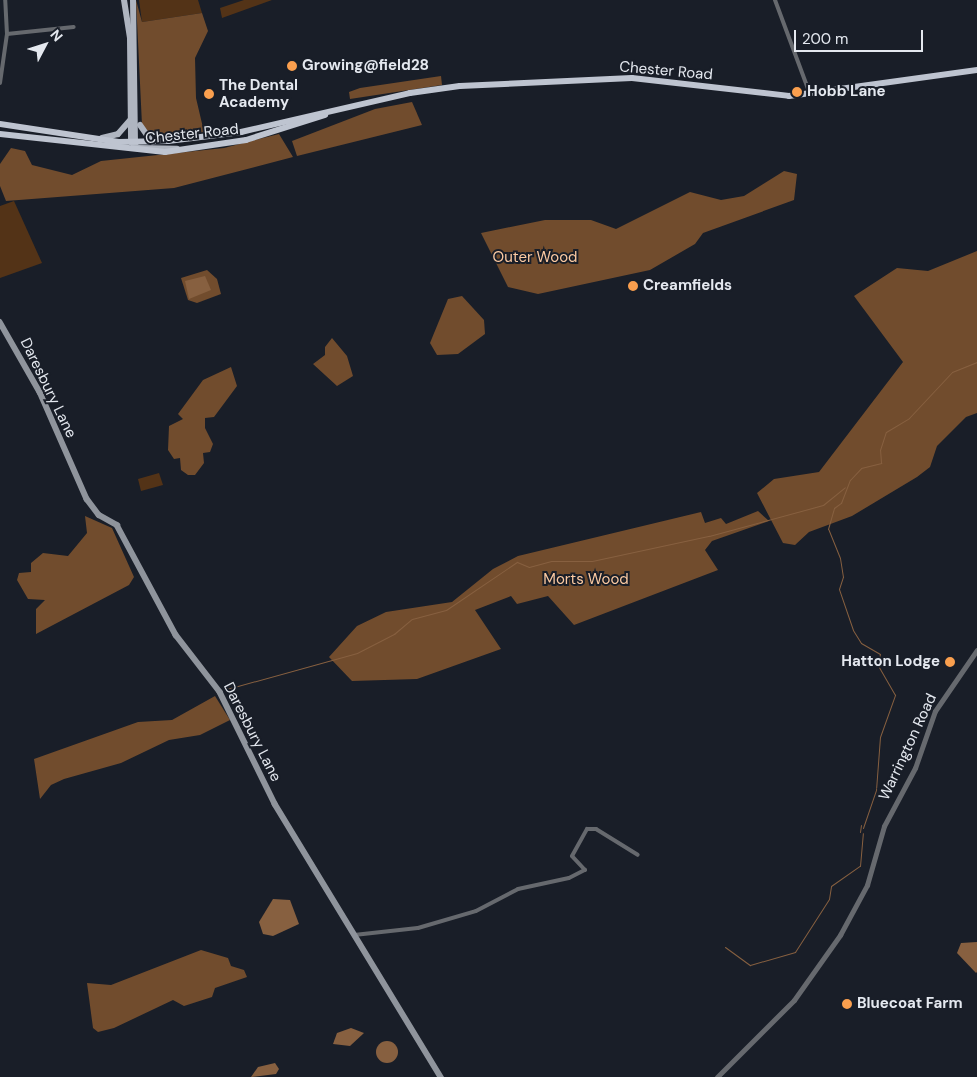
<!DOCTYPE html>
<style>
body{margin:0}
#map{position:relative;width:977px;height:1077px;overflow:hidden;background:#191e28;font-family:"DM Sans",sans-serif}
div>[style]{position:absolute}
.green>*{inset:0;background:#533317}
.forest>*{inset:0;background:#714c2d}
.water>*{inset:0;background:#876040}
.round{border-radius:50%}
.stream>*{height:1px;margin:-0.5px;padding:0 0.5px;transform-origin:0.5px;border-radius:0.5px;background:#876040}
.minor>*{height:4px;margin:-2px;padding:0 2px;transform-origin:2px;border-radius:2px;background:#66696e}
.tertiary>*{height:5px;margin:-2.5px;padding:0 2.5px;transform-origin:2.5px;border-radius:2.5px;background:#66696e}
.secondary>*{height:5.5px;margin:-2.75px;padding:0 2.75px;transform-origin:2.75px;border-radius:2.75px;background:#8f949c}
.primary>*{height:6px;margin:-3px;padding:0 3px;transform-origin:3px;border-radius:3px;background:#afb5c0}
.trunk>*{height:6px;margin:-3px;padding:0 3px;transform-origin:3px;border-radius:3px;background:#bec4d0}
.dots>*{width:14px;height:14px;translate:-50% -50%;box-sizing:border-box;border:2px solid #191e28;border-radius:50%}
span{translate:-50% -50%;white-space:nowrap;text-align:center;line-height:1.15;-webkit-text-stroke:4px #191e28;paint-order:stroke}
.poi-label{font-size:15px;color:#e4e8ef;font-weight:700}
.left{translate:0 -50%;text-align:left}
.right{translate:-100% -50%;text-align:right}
.street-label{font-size:15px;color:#e4e8ef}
.park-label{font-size:15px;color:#fccaa2}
.north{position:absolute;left:20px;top:20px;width:50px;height:50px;-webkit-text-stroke:4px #191e28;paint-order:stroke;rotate:50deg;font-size:14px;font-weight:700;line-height:20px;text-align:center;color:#e4e8ef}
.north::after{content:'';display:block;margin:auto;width:18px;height:22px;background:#e4e8ef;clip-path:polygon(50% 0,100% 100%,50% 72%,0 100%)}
.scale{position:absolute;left:794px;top:30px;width:129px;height:22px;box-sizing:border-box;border:2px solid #e4e8ef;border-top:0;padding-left:6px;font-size:15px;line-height:18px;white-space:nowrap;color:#e4e8ef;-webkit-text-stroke:4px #191e28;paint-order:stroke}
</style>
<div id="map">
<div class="green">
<div style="clip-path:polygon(139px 0,198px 0,202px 13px,142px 22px)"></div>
<div style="clip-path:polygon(244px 0,272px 0,222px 18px,220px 8px)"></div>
<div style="clip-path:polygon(14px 201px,42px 263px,0 278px,0 206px)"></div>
<div style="clip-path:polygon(159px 473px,163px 485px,141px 491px,138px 479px)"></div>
</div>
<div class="forest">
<div style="clip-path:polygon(136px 0,142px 22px,202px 13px,208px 31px,195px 58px,196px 98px,204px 132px,153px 136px,142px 125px)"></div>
<div style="clip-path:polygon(441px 76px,442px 85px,350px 99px,349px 92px,360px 88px)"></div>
<div style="clip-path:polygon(412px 102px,422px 125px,297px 156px,292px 141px,375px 109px)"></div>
<div style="clip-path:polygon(279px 134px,293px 157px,174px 188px,6px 201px,0 186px,0 164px,11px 148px,25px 151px,32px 165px,72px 175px,101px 161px,224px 148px)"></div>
<div style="clip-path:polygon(784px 171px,797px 174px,794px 200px,703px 233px,695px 244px,650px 270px,538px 294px,508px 287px,481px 233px,545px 220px,591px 220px,616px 229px,690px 192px,721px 200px,744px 196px)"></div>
<div style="clip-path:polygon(977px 251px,977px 413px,966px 417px,937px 446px,930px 467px,917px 477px,852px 516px,809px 532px,795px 545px,783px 543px,757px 493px,774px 479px,819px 472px,903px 362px,854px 296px,897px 268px,928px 271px)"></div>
<div style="clip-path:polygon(207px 270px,217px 279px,221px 294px,197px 303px,188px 300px,181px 278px)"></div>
<div style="clip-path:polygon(462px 296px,484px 320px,485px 334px,458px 354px,437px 355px,430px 343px,448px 299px)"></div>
<div style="clip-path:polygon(332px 338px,347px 356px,353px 376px,337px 386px,313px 364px,325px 355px,325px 347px)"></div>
<div style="clip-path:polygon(231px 367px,237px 386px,214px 417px,205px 418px,205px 428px,213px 444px,210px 452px,203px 453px,204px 463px,195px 475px,188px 475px,181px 470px,180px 458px,174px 459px,168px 450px,169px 426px,183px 419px,178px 414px,203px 380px)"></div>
<div style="clip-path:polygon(758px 511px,769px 521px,712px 541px,705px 550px,718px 570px,574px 625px,548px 596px,517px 604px,511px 596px,475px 610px,501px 649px,417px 679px,352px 681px,329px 657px,357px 626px,386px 612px,452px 602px,493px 569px,518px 556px,701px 512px,705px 523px,721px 518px,726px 524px)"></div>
<div style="clip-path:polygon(85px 516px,112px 528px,134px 577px,129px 585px,36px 634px,36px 609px,45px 600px,28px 599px,17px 580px,19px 573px,31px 572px,31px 563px,43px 553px,68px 556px,87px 533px)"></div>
<div style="clip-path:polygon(215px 696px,230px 720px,200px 735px,169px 740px,121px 763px,64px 779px,51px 785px,40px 799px,34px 759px,138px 722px,172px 720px)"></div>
<div style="clip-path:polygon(201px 950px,228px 958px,231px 966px,244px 970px,247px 977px,215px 988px,212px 997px,184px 1006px,173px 1000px,114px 1028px,98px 1032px,93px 1028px,87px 983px,111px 985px)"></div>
</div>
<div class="water">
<div style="clip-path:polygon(205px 276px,211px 290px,189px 299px,185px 281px)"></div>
<div style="clip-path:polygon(273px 899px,290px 900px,299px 924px,273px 936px,263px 934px,259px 922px)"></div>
<div style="clip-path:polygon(977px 942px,977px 972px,976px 973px,957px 953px,961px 943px)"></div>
<div style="clip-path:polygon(351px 1028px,364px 1033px,350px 1046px,333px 1044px,337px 1033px)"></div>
<div class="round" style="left:376px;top:1041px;width:22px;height:22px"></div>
<div style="clip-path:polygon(275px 1063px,279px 1069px,276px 1074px,251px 1077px,258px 1067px)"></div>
</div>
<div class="stream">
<div style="left:227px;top:689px;width:135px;rotate:-15.5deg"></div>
<div style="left:357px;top:653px;width:42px;rotate:-27.2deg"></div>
<div style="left:394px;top:634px;width:23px;rotate:-40deg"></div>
<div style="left:412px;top:619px;width:35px;rotate:-15deg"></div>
<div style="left:446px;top:610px;width:86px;rotate:-34.1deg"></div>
<div style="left:517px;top:562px;width:13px;rotate:23deg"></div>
<div style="left:529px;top:567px;width:23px;rotate:-15deg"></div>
<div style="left:551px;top:561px;width:41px"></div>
<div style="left:592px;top:561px;width:120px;rotate:-12.1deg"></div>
<div style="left:709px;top:536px;width:118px;rotate:-15.2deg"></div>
<div style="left:823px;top:505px;width:28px;rotate:-39deg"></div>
<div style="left:863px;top:828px;width:40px;rotate:-71.1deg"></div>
<div style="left:876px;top:790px;width:53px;rotate:-85.7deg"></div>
<div style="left:880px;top:737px;width:45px;rotate:-70.3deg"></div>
<div style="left:895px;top:695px;width:34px;rotate:-120deg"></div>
<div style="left:878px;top:666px;width:12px;rotate:-81deg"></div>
<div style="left:880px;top:654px;width:22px;rotate:-150deg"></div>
<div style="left:861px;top:643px;width:15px;rotate:-122deg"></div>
<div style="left:853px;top:630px;width:43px;rotate:-108.9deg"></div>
<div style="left:839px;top:589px;width:13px;rotate:-72deg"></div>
<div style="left:843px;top:577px;width:19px;rotate:-99deg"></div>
<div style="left:840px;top:558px;width:31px;rotate:-112deg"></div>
<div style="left:828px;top:529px;width:22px;rotate:-74deg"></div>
<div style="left:834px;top:508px;width:9px;rotate:-36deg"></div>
<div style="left:841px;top:503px;width:25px;rotate:-69deg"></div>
<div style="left:850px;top:480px;width:16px;rotate:-47deg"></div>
<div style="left:861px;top:468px;width:21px;rotate:-14deg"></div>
<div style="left:881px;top:463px;width:13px;rotate:-94deg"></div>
<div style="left:880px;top:450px;width:19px;rotate:-72deg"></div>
<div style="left:886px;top:432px;width:27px;rotate:-31deg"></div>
<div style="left:909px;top:418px;width:63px;rotate:-46.9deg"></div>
<div style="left:952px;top:372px;width:27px;rotate:-22deg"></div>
<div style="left:860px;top:832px;width:7px;rotate:-82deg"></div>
<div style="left:725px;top:947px;width:31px;rotate:36deg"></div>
<div style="left:750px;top:965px;width:47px;rotate:-16.1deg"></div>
<div style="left:795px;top:952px;width:63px;rotate:-57.3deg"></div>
<div style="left:829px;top:899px;width:13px;rotate:-81deg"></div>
<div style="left:831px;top:886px;width:35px;rotate:-35deg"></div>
<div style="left:860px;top:866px;width:33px;rotate:-85deg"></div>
</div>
<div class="minor">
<div style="left:775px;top:0;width:100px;rotate:69.6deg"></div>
<div style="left:7px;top:34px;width:67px;rotate:-6deg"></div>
<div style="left:0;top:83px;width:49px;rotate:-81.9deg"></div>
<div style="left:7px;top:34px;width:34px;rotate:-93deg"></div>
<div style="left:354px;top:935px;width:64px;rotate:-6.2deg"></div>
<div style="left:418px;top:928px;width:60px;rotate:-16.3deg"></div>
<div style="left:476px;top:911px;width:47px;rotate:-27.6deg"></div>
<div style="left:518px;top:889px;width:52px;rotate:-12.2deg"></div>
<div style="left:569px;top:878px;width:18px;rotate:-27deg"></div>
<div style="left:585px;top:870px;width:19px;rotate:-133deg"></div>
<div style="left:572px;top:856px;width:31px;rotate:-61deg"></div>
<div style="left:587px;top:829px;width:9px"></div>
<div style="left:596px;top:829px;width:49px;rotate:31.8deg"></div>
</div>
<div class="tertiary">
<div style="left:717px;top:1077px;width:109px;rotate:-45deg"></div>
<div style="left:794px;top:1000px;width:80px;rotate:-54.7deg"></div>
<div style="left:840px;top:935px;width:57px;rotate:-61.6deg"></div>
<div style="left:867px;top:885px;width:61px;rotate:-73.9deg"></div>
<div style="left:884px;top:826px;width:66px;rotate:-61.9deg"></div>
<div style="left:915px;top:768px;width:60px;rotate:-70.7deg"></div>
<div style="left:935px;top:711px;width:74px;rotate:-55.5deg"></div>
</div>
<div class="secondary">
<div style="left:0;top:322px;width:81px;rotate:60.3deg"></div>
<div style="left:40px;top:392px;width:117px;rotate:66.3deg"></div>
<div style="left:87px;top:499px;width:20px;rotate:53deg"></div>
<div style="left:99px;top:515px;width:21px;rotate:29deg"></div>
<div style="left:117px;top:525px;width:125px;rotate:61.8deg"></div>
<div style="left:176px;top:635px;width:72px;rotate:52.3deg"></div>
<div style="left:220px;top:692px;width:125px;rotate:63.8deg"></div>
<div style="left:275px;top:804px;width:320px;rotate:58.7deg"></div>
</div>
<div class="primary">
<div style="left:124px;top:0;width:39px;rotate:81deg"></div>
<div style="left:130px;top:39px;width:103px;rotate:89.4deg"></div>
<div style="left:131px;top:142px;width:9px;rotate:41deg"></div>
<div style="left:138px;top:148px;width:39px;rotate:1deg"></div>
<div style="left:133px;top:0;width:145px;rotate:89.2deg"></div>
<div style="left:140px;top:125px;width:21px;rotate:55deg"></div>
<div style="left:102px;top:138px;width:16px;rotate:-14deg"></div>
<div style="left:118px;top:134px;width:18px;rotate:-49deg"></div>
</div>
<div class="trunk">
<div style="left:0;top:124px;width:120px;rotate:8.6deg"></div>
<div style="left:119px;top:142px;width:49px;rotate:-1.2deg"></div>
<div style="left:168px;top:141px;width:74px;rotate:-7deg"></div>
<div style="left:241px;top:132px;width:173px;rotate:-13deg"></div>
<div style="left:410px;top:93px;width:50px;rotate:-8deg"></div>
<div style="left:460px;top:86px;width:172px;rotate:-2.7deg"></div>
<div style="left:632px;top:78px;width:158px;rotate:6.5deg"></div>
<div style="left:789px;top:96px;width:190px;rotate:-7.9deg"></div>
<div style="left:0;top:134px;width:166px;rotate:6.2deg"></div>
<div style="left:165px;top:152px;width:82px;rotate:-8.4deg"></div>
<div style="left:246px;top:140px;width:83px;rotate:-17.6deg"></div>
</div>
<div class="dots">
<div style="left:292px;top:66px;background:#fa9f4e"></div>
<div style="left:797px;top:92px;background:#fa9f4e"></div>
<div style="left:209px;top:94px;background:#fa9f4e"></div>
<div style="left:633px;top:286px;background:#fa9f4e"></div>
<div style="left:950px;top:662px;background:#fa9f4e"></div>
<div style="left:847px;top:1004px;background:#fa9f4e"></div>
</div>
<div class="poi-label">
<span class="left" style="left:302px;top:66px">Growing@field28</span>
<span class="left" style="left:219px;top:94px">The Dental<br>Academy</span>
<span class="left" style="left:807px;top:92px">Hobb Lane</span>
<span class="left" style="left:643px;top:286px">Creamfields</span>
<span class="right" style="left:940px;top:662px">Hatton Lodge</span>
<span class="left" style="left:857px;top:1004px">Bluecoat Farm</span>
</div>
<div class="street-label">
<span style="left:666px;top:71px;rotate:5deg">Chester Road</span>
<span style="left:192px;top:134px;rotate:-6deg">Chester Road</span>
<span style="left:48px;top:388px;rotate:64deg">Daresbury Lane</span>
<span style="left:252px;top:732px;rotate:63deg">Daresbury Lane</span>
<span style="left:908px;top:747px;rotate:-65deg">Warrington Road</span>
</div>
<div class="park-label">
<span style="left:535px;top:258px">Outer Wood</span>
<span style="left:586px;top:580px">Morts Wood</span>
</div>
<div class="north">N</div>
<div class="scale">200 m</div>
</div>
